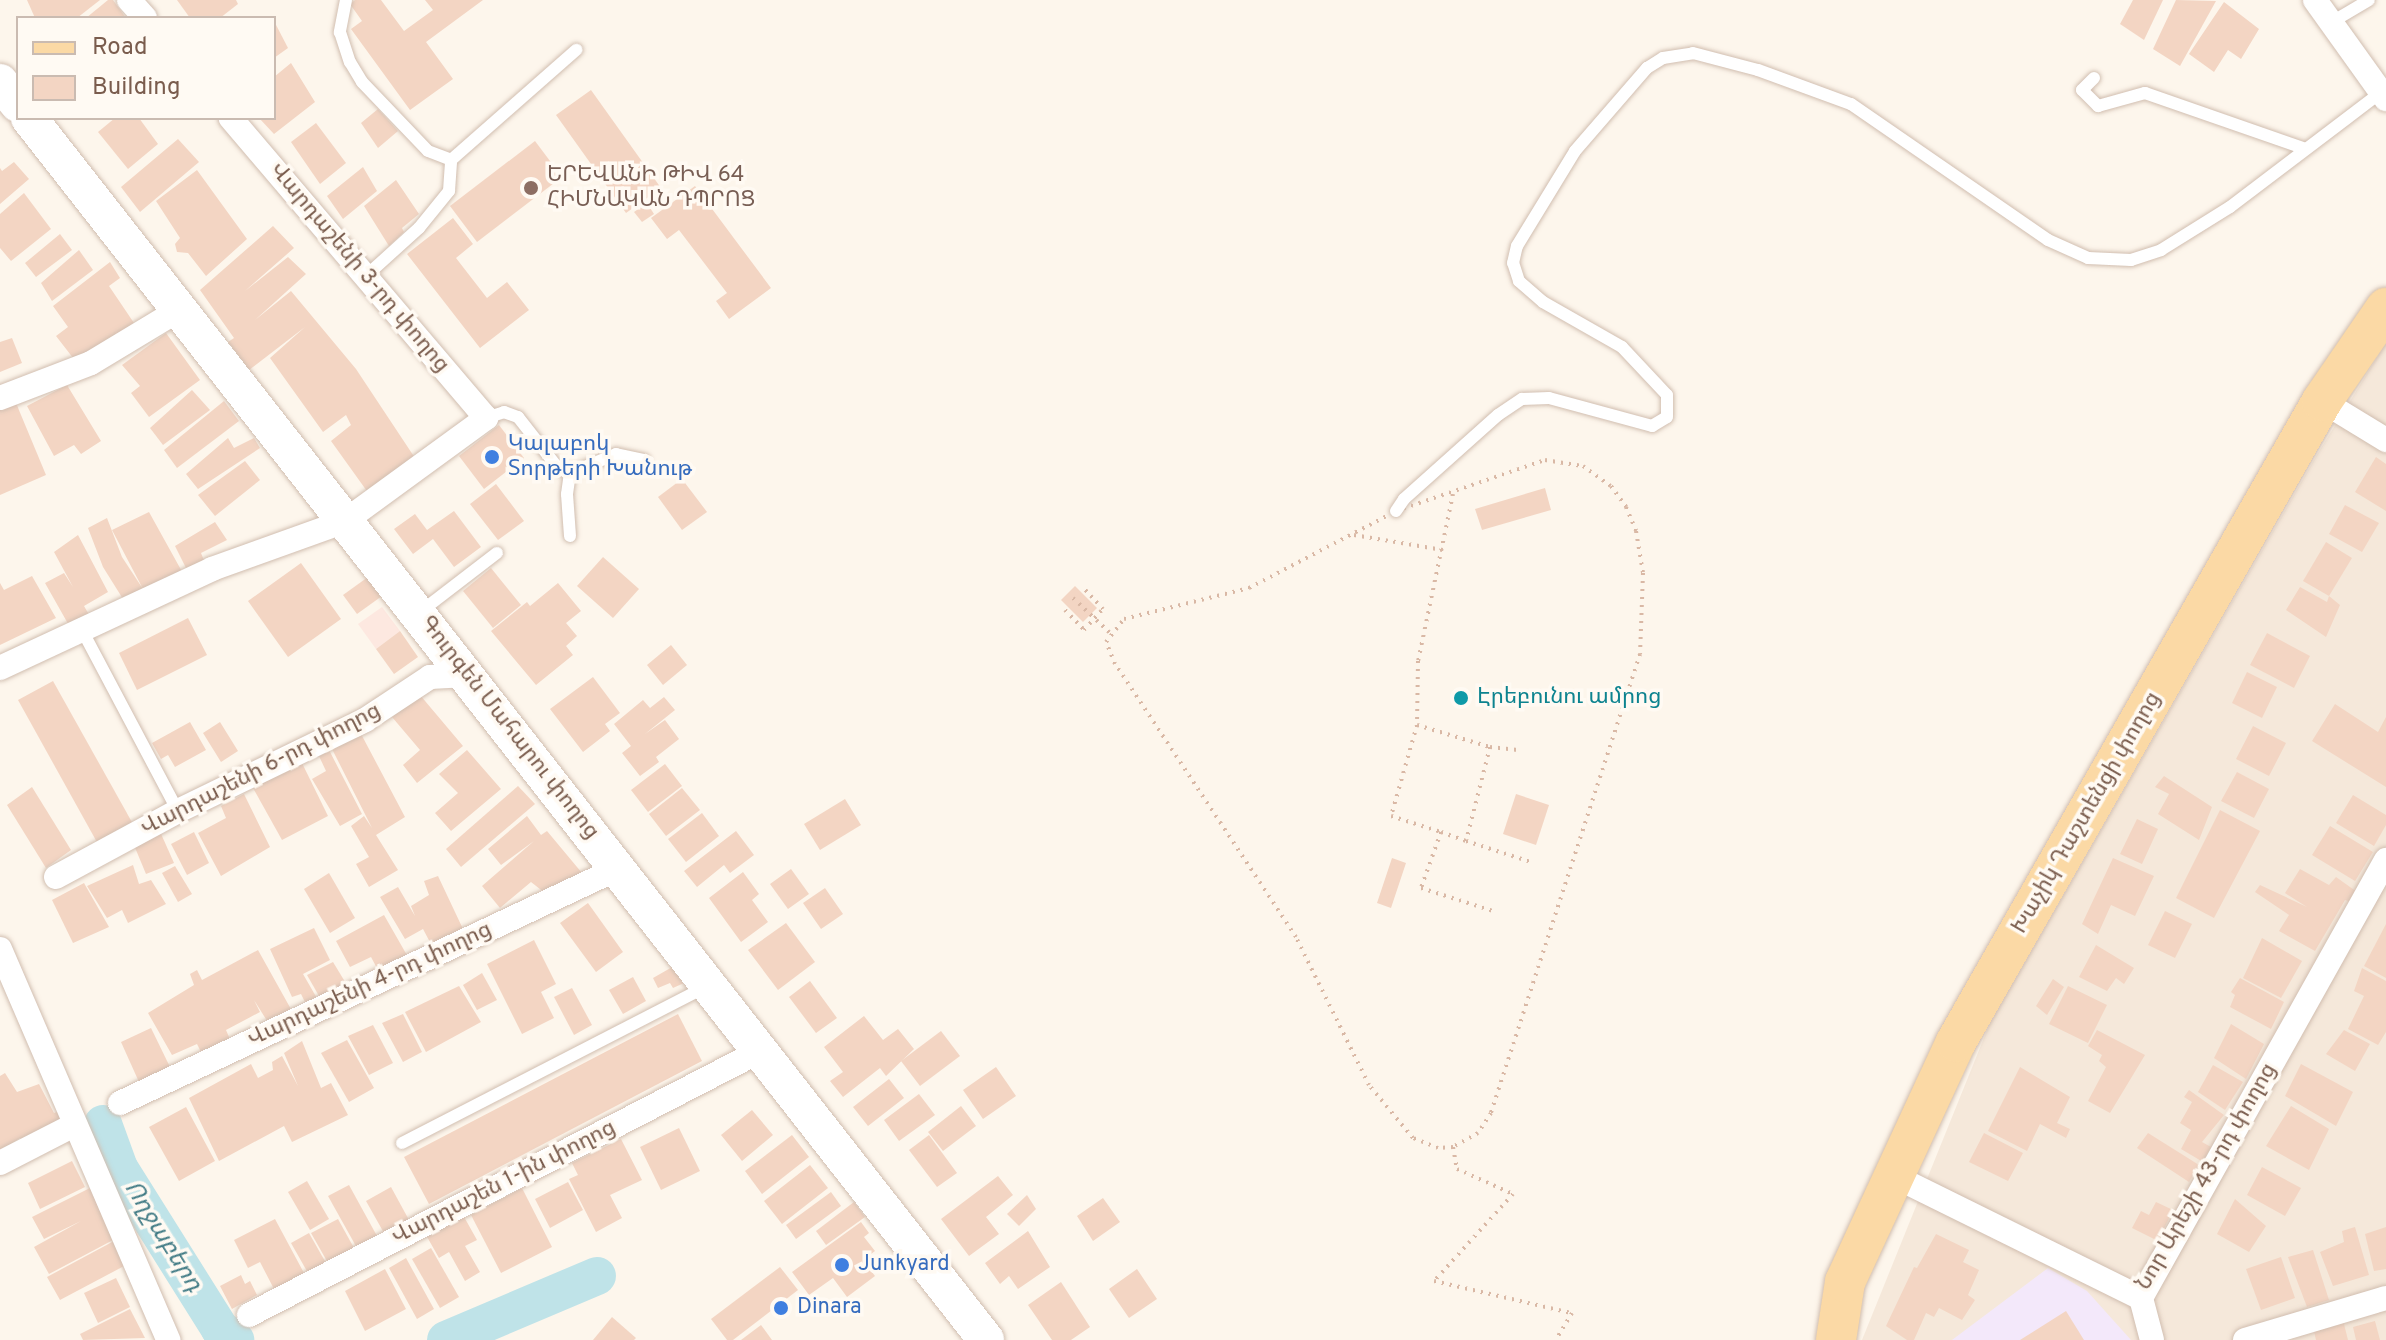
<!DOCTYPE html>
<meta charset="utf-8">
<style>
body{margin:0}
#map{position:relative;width:2386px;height:1340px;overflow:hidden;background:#fdf6ec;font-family:Overpass,"Noto Sans Armenian",sans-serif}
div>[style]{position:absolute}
.residential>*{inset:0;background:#f5e8da}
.commercial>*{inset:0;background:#fde8e0}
.education>*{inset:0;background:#f3e8fa}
.river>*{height:38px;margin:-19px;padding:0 19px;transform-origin:19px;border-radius:19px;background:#bfe3e8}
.building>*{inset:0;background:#f3d5c3}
.path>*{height:4px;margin-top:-2px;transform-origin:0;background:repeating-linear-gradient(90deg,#d9b8a5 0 2px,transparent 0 8px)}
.roads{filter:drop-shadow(0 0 2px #d1beb0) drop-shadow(0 0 2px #d1beb0)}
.lane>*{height:12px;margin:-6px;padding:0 6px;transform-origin:6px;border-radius:6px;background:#fff}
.street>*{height:24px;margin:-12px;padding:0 12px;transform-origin:12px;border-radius:12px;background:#fff}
.secondary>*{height:36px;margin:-18px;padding:0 18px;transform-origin:18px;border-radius:18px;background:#fff}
.primary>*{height:40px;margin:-20px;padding:0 20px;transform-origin:20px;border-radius:20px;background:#fbd9a5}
.dots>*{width:22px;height:22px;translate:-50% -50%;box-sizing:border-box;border:4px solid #fffaf3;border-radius:50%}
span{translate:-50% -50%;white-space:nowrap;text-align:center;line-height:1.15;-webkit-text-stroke:7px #fffaf3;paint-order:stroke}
.education-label{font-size:22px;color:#785e54}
.left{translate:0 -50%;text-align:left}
.street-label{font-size:22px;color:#7a5c4d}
.shop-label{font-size:22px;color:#366cbe}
.culture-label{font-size:22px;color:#0d838f}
.water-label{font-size:24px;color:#437c86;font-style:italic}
.legend{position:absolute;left:16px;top:16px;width:260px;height:104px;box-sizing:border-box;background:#fffaf3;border:2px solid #cabbb1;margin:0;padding:10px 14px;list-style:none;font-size:24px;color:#7a5c4d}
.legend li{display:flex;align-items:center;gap:16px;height:40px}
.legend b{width:40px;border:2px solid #cabbb1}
</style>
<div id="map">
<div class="residential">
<div style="clip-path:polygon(2386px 343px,2386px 1340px,1862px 1340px,1990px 1023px,2318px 453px)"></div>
</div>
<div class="commercial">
<div style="clip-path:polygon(382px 607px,400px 631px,376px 649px,358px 624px)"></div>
</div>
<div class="education">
<div style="clip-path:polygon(2048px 1268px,2087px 1291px,2131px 1340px,1952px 1340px)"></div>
</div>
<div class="river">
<div style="left:103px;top:1124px;width:47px;rotate:70deg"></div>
<div style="left:119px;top:1168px;width:190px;rotate:57.9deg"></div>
<div style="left:220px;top:1329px;width:19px;rotate:36deg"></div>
<div style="left:446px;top:1340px;width:164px;rotate:-23deg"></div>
</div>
<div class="building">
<div style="clip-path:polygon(27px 0,100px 0,77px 18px,35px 18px)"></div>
<div style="clip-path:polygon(108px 0,113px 0,126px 18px,86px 18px)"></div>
<div style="clip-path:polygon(177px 0,236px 0,238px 4px,220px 18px,190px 18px)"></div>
<div style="clip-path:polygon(355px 0,381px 0,404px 31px,433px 10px,425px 0,483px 0,426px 42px,453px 79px,410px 110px,351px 29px,362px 21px,350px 4px)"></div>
<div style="clip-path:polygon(2133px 0,2163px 0,2144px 40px,2120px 24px)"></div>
<div style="clip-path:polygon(2176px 0,2216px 1px,2180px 66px,2153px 49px)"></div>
<div style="clip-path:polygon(2224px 2px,2259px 29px,2241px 59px,2228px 50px,2214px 72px,2189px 54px)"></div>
<div style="clip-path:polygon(274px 21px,288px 48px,274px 58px)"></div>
<div style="clip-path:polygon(291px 63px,315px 102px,274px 134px,259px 118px,274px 118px,274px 77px)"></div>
<div style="clip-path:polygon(591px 90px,661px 188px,626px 213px,556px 115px)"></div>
<div style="clip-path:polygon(378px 109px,398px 131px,378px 148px,361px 123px)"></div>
<div style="clip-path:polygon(115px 118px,139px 118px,158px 144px,128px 169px,98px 132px)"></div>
<div style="clip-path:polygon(316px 123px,346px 163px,320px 184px,291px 142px)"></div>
<div style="clip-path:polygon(178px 139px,199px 162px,140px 212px,121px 187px)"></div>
<div style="clip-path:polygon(535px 141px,562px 177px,477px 242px,450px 206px)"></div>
<div style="clip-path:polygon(14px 162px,29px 179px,0 204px,0 168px,2px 171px)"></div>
<div style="clip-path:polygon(363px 167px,377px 191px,343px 219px,327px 196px)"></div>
<div style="clip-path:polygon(197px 170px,247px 239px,206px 276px,188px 253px,177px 252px,175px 244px,180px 238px,156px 201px)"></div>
<div style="clip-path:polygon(396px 180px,419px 214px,402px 228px,404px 232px,389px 246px,364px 206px)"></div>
<div style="clip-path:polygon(695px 186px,771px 288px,729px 319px,716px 301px,727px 293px,679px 230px,667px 239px,651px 218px)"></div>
<div style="clip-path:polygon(24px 193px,51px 229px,11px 261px,0 248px,0 214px)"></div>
<div style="clip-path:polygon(647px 203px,654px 214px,642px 222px,634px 212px)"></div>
<div style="clip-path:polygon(453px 218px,473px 244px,456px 258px,487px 298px,507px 282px,529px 310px,480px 348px,407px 254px)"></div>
<div style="clip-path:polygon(273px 226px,294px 248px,245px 291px,288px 257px,306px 274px,255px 320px,291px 291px,356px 369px,415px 458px,369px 494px,331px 441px,351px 425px,346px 415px,323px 432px,270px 358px,305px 327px,249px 370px,228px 342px,234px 338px,200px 290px)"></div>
<div style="clip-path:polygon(60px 234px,72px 250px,36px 277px,25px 263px)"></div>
<div style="clip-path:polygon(79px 250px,93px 270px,52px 301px,41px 283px)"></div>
<div style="clip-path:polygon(110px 262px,120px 278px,109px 286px,134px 323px,77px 363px,56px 336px,68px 327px,53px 306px)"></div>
<div style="clip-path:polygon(166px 333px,200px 380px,149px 417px,131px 393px,140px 386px,122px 365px)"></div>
<div style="clip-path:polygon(12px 338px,22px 363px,0 372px,0 342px)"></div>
<div style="clip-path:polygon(67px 385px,101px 441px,81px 454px,74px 445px,54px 456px,27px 406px)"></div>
<div style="clip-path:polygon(192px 390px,210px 410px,163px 445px,150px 428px)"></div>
<div style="clip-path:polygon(224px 401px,239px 421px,177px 468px,164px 450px)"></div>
<div style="clip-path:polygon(16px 403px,46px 475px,0 495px,0 410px)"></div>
<div style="clip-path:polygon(499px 425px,524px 458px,484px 489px,459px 456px)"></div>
<div style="clip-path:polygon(228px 438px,234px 448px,254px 438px,260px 448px,198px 489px,186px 474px)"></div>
<div style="clip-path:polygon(2376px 457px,2386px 464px,2386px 511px,2355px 492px)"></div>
<div style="clip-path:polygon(245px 461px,260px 480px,215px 516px,198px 495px)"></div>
<div style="clip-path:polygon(682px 479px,707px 512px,682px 530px,658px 497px)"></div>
<div style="clip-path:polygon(496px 484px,524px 521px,498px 540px,470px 504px)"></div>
<div style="clip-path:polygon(1545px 488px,1551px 510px,1482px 530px,1475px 509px)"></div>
<div style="clip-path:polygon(2345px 505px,2379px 523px,2362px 552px,2329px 534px)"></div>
<div style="clip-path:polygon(454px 511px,481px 547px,454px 567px,433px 539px,413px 554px,394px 529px,415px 514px,427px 530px)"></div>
<div style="clip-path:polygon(149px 512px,185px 577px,128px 607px,103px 567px,88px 528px,107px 518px,122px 557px,143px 589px,112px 530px)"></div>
<div style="clip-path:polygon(215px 522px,227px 540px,201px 553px,207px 568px,190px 576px,175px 546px)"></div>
<div style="clip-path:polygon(78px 535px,108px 592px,84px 606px,91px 618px,71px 629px,45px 583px,64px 573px,73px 587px,54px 552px)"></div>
<div style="clip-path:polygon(2326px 542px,2352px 558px,2329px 596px,2303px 581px)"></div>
<div style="clip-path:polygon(603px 557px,639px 589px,613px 618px,577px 586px)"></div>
<div style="clip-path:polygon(301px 563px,341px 619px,288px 657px,248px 601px)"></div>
<div style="clip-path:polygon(491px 568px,521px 605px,493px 628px,463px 591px)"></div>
<div style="clip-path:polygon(32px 576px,56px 618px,0 645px,0 583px,4px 590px)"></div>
<div style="clip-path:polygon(368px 577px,382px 596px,357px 614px,343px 595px)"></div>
<div style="clip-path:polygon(558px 583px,581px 611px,566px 623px,577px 636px,566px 646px,573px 655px,536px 685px,491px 631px,527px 602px,530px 606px)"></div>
<div style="clip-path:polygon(1075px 586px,1097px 608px,1083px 622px,1061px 600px)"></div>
<div style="clip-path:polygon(2300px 587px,2327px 602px,2329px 596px,2340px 605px,2326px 637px,2286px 610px)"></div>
<div style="clip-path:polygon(188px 618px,207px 655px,137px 690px,119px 653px)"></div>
<div style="clip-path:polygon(400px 631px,418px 657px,394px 674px,376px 649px)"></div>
<div style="clip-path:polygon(2267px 633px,2310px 656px,2294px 688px,2250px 665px)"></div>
<div style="clip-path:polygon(671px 645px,687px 665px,663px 685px,647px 665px)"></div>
<div style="clip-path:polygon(2247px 672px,2277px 687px,2262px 718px,2232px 703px)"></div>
<div style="clip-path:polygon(593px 677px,620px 713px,605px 724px,610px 731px,583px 752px,550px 709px)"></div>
<div style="clip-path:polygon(53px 681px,133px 824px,98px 844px,18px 700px)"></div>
<div style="clip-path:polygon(420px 695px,463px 746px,417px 783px,403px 765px,420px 750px,392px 717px)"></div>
<div style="clip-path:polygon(664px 697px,675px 710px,645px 734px,665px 720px,679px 739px,656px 757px,659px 762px,640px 776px,622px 753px,631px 746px,614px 724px,643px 700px,650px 708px)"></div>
<div style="clip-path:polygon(2335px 704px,2378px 732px,2386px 717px,2386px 787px,2312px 741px)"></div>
<div style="clip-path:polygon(190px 722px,206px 750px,175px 767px,168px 755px,161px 759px,152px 743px)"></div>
<div style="clip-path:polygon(220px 722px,238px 751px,221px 762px,203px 733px)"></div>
<div style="clip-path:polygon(2253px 726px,2286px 743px,2269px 776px,2236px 759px)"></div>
<div style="clip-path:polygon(360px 732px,405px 817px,376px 835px,398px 870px,369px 887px,356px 864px,369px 857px,351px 826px,364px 816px,372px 828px,331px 747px)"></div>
<div style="clip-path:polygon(328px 748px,362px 814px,340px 826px,312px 779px,326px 771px,318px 754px)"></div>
<div style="clip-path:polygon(467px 750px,501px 789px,451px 831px,435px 813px,458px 793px,439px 774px)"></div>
<div style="clip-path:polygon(300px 759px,328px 816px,282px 840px,253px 788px)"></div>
<div style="clip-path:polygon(665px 764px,682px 786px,648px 812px,631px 790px)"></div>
<div style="clip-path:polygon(2237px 772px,2269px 789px,2254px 818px,2221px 801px)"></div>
<div style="clip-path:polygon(2164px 776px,2212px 807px,2199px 840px,2158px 814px,2169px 794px,2155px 787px)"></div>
<div style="clip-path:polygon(518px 786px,535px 804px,461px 867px,446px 849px)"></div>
<div style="clip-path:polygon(32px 787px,71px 850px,46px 868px,7px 805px)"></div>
<div style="clip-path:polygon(682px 788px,700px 810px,666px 836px,649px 814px)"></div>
<div style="clip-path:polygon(244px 794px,270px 847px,221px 876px,198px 833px,226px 818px,221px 806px)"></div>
<div style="clip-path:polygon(1516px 794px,1549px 805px,1536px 845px,1503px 834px)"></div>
<div style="clip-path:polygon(2353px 795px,2386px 815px,2386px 825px,2374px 846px,2336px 823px)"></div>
<div style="clip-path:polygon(845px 799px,861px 825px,820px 850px,804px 824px)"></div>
<div style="clip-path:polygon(2220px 810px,2260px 831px,2214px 918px,2176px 898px)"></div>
<div style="clip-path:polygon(702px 813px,719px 836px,686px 862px,668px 839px)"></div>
<div style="clip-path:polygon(527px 816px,541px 835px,547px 831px,582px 873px,545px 893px,531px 882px,500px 908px,482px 886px,534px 841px,501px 865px,488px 849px)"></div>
<div style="clip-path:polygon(2137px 819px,2158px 829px,2142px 864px,2120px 854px)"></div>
<div style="clip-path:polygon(2330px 826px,2373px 852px,2355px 881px,2312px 855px)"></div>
<div style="clip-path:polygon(158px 827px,174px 863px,146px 874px,131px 838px)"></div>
<div style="clip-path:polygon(736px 831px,754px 855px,730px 873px,724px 865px,697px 887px,684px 871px)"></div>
<div style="clip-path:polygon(194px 832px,209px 863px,187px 875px,171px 844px)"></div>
<div style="clip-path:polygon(1392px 858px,1406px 863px,1391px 908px,1377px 903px)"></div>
<div style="clip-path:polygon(2113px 858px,2154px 876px,2135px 916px,2111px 905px,2098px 934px,2082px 924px)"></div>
<div style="clip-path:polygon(133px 865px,139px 884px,151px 880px,166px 904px,128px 923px,122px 910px,107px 918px,87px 886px)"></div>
<div style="clip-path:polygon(175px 866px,192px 894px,178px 902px,162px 873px)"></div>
<div style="clip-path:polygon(791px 869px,809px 894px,788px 909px,770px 884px)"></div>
<div style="clip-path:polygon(2300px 869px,2329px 885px,2336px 877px,2357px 892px,2352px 902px,2345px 900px,2315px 951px,2279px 931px,2289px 915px,2255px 892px,2260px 885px,2307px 907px,2285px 893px)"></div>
<div style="clip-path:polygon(743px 872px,759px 894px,752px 900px,768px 922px,741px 942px,709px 898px)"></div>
<div style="clip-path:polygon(329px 873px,355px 918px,330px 933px,304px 889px)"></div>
<div style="clip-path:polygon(438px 876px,463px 929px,432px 946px,423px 929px,405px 939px,380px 897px,398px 887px,415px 916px,411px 906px,429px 895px,424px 881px)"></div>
<div style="clip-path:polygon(84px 883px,109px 927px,73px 943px,52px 900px)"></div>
<div style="clip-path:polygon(825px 888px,843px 914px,821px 929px,803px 903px)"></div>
<div style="clip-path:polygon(588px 903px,623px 952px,596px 972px,560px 923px)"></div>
<div style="clip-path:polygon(2165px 911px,2192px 924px,2175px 958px,2148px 945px)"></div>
<div style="clip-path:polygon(384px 915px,408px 957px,379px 972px,371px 957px,350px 967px,336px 941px)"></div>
<div style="clip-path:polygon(786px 923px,815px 962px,778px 990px,748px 950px)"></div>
<div style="clip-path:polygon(2386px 924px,2386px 978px,2364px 966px)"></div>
<div style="clip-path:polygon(314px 928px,330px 960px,303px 974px,318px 1000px,307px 1006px,301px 994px,292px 997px,270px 949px)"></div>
<div style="clip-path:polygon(2262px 938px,2302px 961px,2281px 998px,2243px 978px)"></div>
<div style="clip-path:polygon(534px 940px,556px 984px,541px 992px,554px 1018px,522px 1034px,487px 964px)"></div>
<div style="clip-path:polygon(2096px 945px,2134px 968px,2124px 984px,2116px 978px,2107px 991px,2079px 977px)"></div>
<div style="clip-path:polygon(258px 950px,292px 1011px,269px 1024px,254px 1000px,260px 1012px,226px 1030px,232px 1044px,201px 1052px,197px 1044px,172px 1055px,148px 1013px,194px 985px,190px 974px,197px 970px,202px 980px)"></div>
<div style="clip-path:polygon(333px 962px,350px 990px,323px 1003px,307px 975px)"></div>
<div style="clip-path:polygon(674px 966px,684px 983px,673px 988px,670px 983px,658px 988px,653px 978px)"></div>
<div style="clip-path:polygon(2362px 968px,2386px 981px,2386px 1032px,2378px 1045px,2348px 1029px,2364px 996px,2354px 991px)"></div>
<div style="clip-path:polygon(482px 973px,497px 1000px,477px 1010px,463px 985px)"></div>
<div style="clip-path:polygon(633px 977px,646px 1001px,623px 1014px,609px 990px)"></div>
<div style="clip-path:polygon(2240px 978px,2284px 1002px,2271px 1029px,2230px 1007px,2235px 995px,2231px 992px)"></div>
<div style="clip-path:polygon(2053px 979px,2064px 987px,2047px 1015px,2036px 1006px)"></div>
<div style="clip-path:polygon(810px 981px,837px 1018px,816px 1033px,789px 997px)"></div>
<div style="clip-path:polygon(459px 986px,481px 1022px,426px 1052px,405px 1012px)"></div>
<div style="clip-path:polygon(2068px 986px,2107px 1005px,2088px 1043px,2049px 1024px)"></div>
<div style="clip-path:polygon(572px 988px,592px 1025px,574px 1035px,554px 997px)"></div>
<div style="clip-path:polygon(403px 1014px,422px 1052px,403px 1062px,382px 1023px)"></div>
<div style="clip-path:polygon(678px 1014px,702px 1061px,429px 1204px,404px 1157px)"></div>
<div style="clip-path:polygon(864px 1016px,883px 1040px,898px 1029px,914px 1049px,886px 1076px,880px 1068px,843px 1097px,830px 1081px,843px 1072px,824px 1047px)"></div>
<div style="clip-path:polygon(2231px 1024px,2264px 1044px,2246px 1079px,2214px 1058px)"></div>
<div style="clip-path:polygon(373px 1025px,393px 1063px,369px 1075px,348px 1036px)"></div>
<div style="clip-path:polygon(151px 1028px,170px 1067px,139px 1082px,121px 1042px)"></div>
<div style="clip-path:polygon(2097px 1030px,2145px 1055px,2110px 1113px,2088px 1101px,2106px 1067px,2099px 1061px,2102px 1055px,2088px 1046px)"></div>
<div style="clip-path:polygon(2344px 1030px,2370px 1044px,2355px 1071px,2326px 1054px)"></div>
<div style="clip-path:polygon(941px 1031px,960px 1056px,920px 1086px,901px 1061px)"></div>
<div style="clip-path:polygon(347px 1040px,374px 1088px,349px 1102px,321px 1053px)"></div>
<div style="clip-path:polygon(302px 1041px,321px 1088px,331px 1083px,348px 1115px,292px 1142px,284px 1126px,219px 1161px,189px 1098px,251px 1064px,258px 1078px,273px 1070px,272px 1062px,282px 1056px,298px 1086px,284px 1053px)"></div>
<div style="clip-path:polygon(2301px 1064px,2353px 1092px,2336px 1126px,2285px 1096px)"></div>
<div style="clip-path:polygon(2213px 1065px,2243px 1082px,2225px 1110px,2198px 1092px)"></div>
<div style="clip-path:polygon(996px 1067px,1016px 1096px,983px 1119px,963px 1090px)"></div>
<div style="clip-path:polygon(2020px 1067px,2070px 1097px,2057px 1123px,2070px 1129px,2066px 1138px,2040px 1124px,2027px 1151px,1988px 1131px)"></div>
<div style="clip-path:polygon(5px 1073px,17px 1092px,39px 1084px,54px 1113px,63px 1110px,70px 1121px,24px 1145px,20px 1138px,0 1151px,0 1076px)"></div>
<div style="clip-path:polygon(889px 1079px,904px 1098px,868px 1126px,853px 1107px)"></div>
<div style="clip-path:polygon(2189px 1090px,2224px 1115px,2202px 1142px,2211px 1147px,2203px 1162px,2181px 1149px,2191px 1130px,2180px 1123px,2192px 1102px,2184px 1097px)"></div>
<div style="clip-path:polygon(919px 1094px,935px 1115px,899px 1141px,884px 1120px)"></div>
<div style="clip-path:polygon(961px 1106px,976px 1126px,943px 1151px,928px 1132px)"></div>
<div style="clip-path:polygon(2291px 1106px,2329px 1129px,2309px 1170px,2266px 1146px)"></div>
<div style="clip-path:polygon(186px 1107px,215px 1161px,179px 1181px,149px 1127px)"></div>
<div style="clip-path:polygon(752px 1110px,773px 1135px,742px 1161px,721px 1135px)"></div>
<div style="clip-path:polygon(679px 1128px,700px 1171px,661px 1190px,640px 1147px)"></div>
<div style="clip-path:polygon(1984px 1133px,2023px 1153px,2008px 1181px,1969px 1162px)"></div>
<div style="clip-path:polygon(2148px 1133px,2199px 1165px,2189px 1182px,2137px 1148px)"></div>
<div style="clip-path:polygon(792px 1135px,809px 1157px,762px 1194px,745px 1171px)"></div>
<div style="clip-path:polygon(929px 1135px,957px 1173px,937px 1187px,909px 1150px)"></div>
<div style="clip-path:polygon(621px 1139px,642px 1180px,610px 1195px,622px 1218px,596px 1232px,569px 1179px,578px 1175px,572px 1163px)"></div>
<div style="clip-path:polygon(72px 1161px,85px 1187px,40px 1209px,28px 1183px)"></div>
<div style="clip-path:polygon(810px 1165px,828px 1188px,782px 1224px,764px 1201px)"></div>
<div style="clip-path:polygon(2262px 1167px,2301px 1188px,2285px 1216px,2247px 1195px)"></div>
<div style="clip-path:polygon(998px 1176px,1013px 1195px,986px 1217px,999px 1234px,969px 1256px,941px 1219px)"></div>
<div style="clip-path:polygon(307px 1181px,329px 1219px,310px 1230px,288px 1192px)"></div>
<div style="clip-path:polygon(568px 1182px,583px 1210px,550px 1228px,535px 1199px)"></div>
<div style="clip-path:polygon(349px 1185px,377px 1236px,357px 1248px,328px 1196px)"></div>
<div style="clip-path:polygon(92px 1187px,115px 1239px,49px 1274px,34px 1247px,81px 1221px,44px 1239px,32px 1217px)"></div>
<div style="clip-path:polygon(391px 1187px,409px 1220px,384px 1233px,366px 1201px)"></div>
<div style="clip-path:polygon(522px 1188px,552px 1247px,501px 1273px,471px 1215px)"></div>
<div style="clip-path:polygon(831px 1192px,841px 1206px,796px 1239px,786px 1225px)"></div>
<div style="clip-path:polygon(1027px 1195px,1036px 1209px,1019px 1226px,1007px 1214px)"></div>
<div style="clip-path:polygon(1103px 1198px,1120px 1222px,1093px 1241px,1077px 1216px)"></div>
<div style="clip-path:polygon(2235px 1199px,2266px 1226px,2249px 1252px,2217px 1234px)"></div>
<div style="clip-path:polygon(854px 1202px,865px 1217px,826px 1245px,816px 1231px)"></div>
<div style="clip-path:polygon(2156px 1202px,2173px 1210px,2158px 1241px,2132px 1228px,2141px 1211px,2149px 1215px)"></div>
<div style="clip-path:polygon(463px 1215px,477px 1240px,465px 1246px,480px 1272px,465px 1281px,449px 1252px,439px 1258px,426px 1235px)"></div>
<div style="clip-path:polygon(275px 1219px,304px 1273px,274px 1289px,260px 1262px,248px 1268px,234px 1240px)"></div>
<div style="clip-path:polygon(338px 1219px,354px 1248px,328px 1263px,311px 1233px)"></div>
<div style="clip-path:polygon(861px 1222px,869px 1233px,864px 1237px,875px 1251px,863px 1260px,875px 1276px,847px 1297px,833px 1278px,809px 1295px,792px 1272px)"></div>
<div style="clip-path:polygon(2355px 1227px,2369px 1275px,2333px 1286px,2320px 1252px,2344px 1242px,2342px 1231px)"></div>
<div style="clip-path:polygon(2386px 1227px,2386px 1269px,2374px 1271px,2365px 1234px)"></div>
<div style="clip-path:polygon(1028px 1231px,1050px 1267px,1018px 1289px,1009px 1276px,1000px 1284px,985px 1263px)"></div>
<div style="clip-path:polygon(309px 1233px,326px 1263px,308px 1273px,291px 1243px)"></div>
<div style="clip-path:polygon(1936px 1234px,1969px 1250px,1963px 1262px,1979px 1270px,1968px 1295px,1975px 1300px,1962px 1320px,1939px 1308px,1934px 1317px,1926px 1313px,1914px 1340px,1907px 1340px,1886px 1326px,1914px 1267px,1917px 1268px)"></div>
<div style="clip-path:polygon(114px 1241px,126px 1265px,60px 1300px,47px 1277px)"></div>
<div style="clip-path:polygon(431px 1248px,459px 1297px,440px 1308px,412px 1259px)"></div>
<div style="clip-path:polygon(2313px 1250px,2329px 1300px,2307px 1307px,2288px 1257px)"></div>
<div style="clip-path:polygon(2281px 1257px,2295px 1298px,2261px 1310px,2246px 1269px)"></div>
<div style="clip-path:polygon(406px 1258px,434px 1309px,417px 1319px,389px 1268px)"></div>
<div style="clip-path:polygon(780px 1267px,798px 1290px,733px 1340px,727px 1340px,711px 1319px)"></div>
<div style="clip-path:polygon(385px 1269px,406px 1309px,365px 1331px,345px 1291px)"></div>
<div style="clip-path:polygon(1137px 1269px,1157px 1299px,1129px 1318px,1109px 1289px)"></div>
<div style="clip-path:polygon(241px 1275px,245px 1284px,250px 1281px,257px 1295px,232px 1309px,220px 1286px)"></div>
<div style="clip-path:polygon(116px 1278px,130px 1307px,98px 1323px,84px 1293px)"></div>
<div style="clip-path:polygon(1061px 1282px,1090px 1327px,1071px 1340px,1052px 1340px,1028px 1305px)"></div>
<div style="clip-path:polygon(130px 1309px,145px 1338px,83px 1340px,80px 1334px)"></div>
<div style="clip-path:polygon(2066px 1311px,2084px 1340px,2020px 1340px)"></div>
<div style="clip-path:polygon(612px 1317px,636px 1338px,634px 1340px,593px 1340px)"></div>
<div style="clip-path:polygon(2343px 1320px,2348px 1340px,2316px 1340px,2313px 1327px)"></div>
<div style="clip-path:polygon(2375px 1321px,2380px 1340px,2356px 1340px,2353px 1327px)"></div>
<div style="clip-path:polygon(761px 1325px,772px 1340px,741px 1340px)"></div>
</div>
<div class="path">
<div style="left:1545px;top:460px;width:38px;rotate:9deg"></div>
<div style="left:1583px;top:466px;width:34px;rotate:36deg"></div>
<div style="left:1611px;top:486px;width:26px;rotate:54deg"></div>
<div style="left:1626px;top:507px;width:26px;rotate:67deg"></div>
<div style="left:1636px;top:531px;width:43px;rotate:80.5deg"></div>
<div style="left:1643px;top:573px;width:81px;rotate:92.1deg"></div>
<div style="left:1640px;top:654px;width:483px;rotate:108deg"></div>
<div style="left:1491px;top:1113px;width:24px;rotate:123deg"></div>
<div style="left:1478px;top:1133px;width:29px;rotate:151deg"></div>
<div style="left:1453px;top:1147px;width:15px;rotate:176deg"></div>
<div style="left:1438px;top:1148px;width:27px;rotate:-158deg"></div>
<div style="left:1413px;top:1138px;width:69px;rotate:-129.7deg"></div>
<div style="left:1369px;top:1085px;width:165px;rotate:-116.3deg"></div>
<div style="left:1296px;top:937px;width:328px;rotate:-123.5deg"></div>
<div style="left:1115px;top:664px;width:24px;rotate:-112deg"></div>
<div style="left:1106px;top:642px;width:29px;rotate:-52deg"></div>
<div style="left:1124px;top:619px;width:129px;rotate:-13.9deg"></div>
<div style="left:1249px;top:588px;width:166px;rotate:-27.6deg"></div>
<div style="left:1396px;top:511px;width:157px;rotate:-18.9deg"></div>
<div style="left:1453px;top:494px;width:171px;rotate:101.8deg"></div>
<div style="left:1418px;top:661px;width:64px;rotate:90.9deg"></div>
<div style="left:1417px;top:725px;width:95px;rotate:105.9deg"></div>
<div style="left:1391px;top:816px;width:52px;rotate:17.7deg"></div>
<div style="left:1441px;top:832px;width:59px;rotate:109.7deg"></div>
<div style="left:1421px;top:888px;width:76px;rotate:17.7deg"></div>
<div style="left:1354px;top:535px;width:90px;rotate:9.6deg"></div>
<div style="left:1073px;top:598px;width:51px;rotate:43.4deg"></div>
<div style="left:1065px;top:610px;width:28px;rotate:46deg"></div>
<div style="left:1084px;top:630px;width:28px;rotate:-48deg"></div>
<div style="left:1103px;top:609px;width:26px;rotate:-133deg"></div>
<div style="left:1417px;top:725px;width:76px;rotate:16.8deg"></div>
<div style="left:1490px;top:747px;width:28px;rotate:6deg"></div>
<div style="left:1490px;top:747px;width:97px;rotate:104.3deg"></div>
<div style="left:1466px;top:841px;width:71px;rotate:17.9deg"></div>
<div style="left:1441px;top:832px;width:27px;rotate:20deg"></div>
<div style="left:1453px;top:1147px;width:22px;rotate:80deg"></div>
<div style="left:1457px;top:1169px;width:61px;rotate:24.1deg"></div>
<div style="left:1513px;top:1194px;width:118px;rotate:132.2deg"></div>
<div style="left:1434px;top:1281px;width:142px;rotate:13.1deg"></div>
<div style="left:1572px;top:1313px;width:31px;rotate:121deg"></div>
</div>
<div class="roads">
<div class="lane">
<div style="left:346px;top:0;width:33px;rotate:101deg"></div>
<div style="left:340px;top:32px;width:32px;rotate:72deg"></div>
<div style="left:350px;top:62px;width:23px;rotate:59deg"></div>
<div style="left:362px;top:82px;width:95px;rotate:46.3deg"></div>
<div style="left:428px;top:151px;width:25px;rotate:21deg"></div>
<div style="left:2330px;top:23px;width:45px;rotate:-30.5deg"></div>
<div style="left:2094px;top:78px;width:17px;rotate:135deg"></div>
<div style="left:2082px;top:90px;width:23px;rotate:45deg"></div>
<div style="left:2098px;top:106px;width:49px;rotate:-15.5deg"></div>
<div style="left:2145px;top:93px;width:170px;rotate:19.2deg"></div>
<div style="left:367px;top:275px;width:70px;rotate:-42.1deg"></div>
<div style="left:419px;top:228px;width:48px;rotate:-51deg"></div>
<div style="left:449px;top:191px;width:31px;rotate:-86deg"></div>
<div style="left:451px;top:160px;width:167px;rotate:-41.3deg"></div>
<div style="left:486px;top:418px;width:19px;rotate:-18deg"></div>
<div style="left:504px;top:412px;width:15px;rotate:20deg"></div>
<div style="left:518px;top:417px;width:65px;rotate:51.9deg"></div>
<div style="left:558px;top:468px;width:13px;rotate:23deg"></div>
<div style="left:570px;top:473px;width:50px;rotate:-22.4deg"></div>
<div style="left:616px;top:454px;width:29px;rotate:12deg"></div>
<div style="left:1396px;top:511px;width:14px;rotate:-56deg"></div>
<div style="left:1404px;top:499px;width:126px;rotate:-41.8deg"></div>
<div style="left:1498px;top:415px;width:29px;rotate:-34deg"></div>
<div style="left:1522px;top:399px;width:27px;rotate:-2deg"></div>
<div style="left:1549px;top:398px;width:107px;rotate:15.2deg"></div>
<div style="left:1652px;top:426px;width:17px;rotate:-31deg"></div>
<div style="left:1667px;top:417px;width:22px;rotate:-90deg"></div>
<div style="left:1667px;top:395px;width:66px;rotate:-133.2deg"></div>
<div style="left:1622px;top:347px;width:91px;rotate:-150.3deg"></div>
<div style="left:1543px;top:302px;width:32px;rotate:-139deg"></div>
<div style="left:1519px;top:281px;width:19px;rotate:-108deg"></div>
<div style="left:1513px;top:263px;width:17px;rotate:-77deg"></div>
<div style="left:1517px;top:246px;width:111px;rotate:-58.6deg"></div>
<div style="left:1575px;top:151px;width:110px;rotate:-49.1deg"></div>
<div style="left:1647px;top:68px;width:19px;rotate:-32deg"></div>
<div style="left:1663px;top:58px;width:30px;rotate:-9deg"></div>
<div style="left:1693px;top:53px;width:67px;rotate:14.7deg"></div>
<div style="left:1758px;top:70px;width:99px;rotate:20.1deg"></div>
<div style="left:1851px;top:104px;width:239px;rotate:34.6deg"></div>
<div style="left:2048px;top:240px;width:44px;rotate:24.2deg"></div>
<div style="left:2088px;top:258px;width:43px;rotate:2.7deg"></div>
<div style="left:2131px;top:260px;width:32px;rotate:-18deg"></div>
<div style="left:2161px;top:250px;width:81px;rotate:-31.9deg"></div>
<div style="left:2230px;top:207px;width:188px;rotate:-37.2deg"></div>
<div style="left:570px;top:536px;width:42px;rotate:-94.1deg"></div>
<div style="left:567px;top:494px;width:21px;rotate:-82deg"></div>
<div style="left:420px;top:612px;width:97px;rotate:-37.5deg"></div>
<div style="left:82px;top:630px;width:205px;rotate:62.1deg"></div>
<div style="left:402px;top:1143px;width:342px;rotate:-27.2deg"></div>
</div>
<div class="street">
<div style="left:129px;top:0;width:24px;rotate:48deg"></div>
<div style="left:2315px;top:0;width:122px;rotate:54.4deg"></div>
<div style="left:0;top:398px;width:97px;rotate:-21deg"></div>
<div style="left:91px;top:363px;width:103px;rotate:-31.1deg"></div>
<div style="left:2322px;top:401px;width:75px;rotate:31.4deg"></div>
<div style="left:0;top:668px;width:234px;rotate:-25deg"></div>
<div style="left:212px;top:569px;width:141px;rotate:-19.8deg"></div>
<div style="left:345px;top:521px;width:175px;rotate:-36.1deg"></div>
<div style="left:486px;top:418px;width:394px;rotate:-130.4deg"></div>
<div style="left:56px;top:877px;width:139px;rotate:-28.4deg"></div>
<div style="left:178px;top:811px;width:208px;rotate:-25.9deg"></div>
<div style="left:365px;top:720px;width:78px;rotate:-33.5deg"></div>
<div style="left:430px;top:677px;width:37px;rotate:-3deg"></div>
<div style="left:0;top:949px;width:426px;rotate:66.7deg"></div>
<div style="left:120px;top:1103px;width:552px;rotate:-25.22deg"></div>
<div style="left:0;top:1163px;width:83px;rotate:-27.2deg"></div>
<div style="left:1892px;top:1175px;width:278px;rotate:26.3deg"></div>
<div style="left:2141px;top:1298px;width:502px;rotate:-60.78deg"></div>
<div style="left:2141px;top:1298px;width:43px;rotate:75.3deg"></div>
<div style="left:249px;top:1315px;width:575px;rotate:-27.32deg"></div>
<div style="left:2245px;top:1340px;width:147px;rotate:-16.6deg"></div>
</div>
<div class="secondary">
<div style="left:0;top:82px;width:28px;rotate:51deg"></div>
<div style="left:29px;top:118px;width:1552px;rotate:51.93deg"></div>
</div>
<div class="primary">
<div style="left:1836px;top:1340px;width:59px;rotate:-81.2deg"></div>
<div style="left:1845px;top:1282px;width:264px;rotate:-65.2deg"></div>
<div style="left:1956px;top:1042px;width:738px;rotate:-60.27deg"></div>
<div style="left:2322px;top:401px;width:113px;rotate:-55.5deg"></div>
</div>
</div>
<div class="dots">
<div style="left:531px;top:188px;background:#8d6e63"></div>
<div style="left:492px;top:457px;background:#3f7fe0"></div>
<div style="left:1461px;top:698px;background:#0f9aa8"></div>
<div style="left:842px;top:1265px;background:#3f7fe0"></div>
<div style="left:781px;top:1308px;background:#3f7fe0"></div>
</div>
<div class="education-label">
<span class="left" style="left:547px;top:188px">ԵՐԵՎԱՆԻ ԹԻՎ 64<br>ՀԻՄՆԱԿԱՆ ԴՊՐՈՑ</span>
</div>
<div class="street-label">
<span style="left:359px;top:268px;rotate:50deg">Վարդաշենի 3-րդ փողոց</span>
<span style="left:509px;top:728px;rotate:52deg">Գուրգեն Մահարու փողոց</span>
<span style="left:261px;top:770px;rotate:-27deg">Վարդաշենի 6-րդ փողոց</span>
<span style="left:2087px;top:813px;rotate:-60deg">Խաչիկ Դաշտենցի փողոց</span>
<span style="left:370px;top:985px;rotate:-25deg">Վարդաշենի 4-րդ փողոց</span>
<span style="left:2207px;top:1177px;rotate:-60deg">Նոր Արեշի 43-րդ փողոց</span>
<span style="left:504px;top:1183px;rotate:-27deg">Վարդաշեն 1-ին փողոց</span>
</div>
<div class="shop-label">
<span class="left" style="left:508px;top:457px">Կալաբոկ<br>Տորթերի Խանութ</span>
<span class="left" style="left:858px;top:1265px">Junkyard</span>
<span class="left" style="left:797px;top:1308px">Dinara</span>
</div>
<div class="culture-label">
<span class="left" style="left:1477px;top:698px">Էրեբունու ամրոց</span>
</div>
<div class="water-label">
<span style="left:162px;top:1237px;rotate:58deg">Ողջաբերդ</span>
</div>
<ul class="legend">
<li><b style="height:10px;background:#fbd9a5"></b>Road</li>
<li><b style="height:22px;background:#f3d5c3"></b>Building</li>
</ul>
</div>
